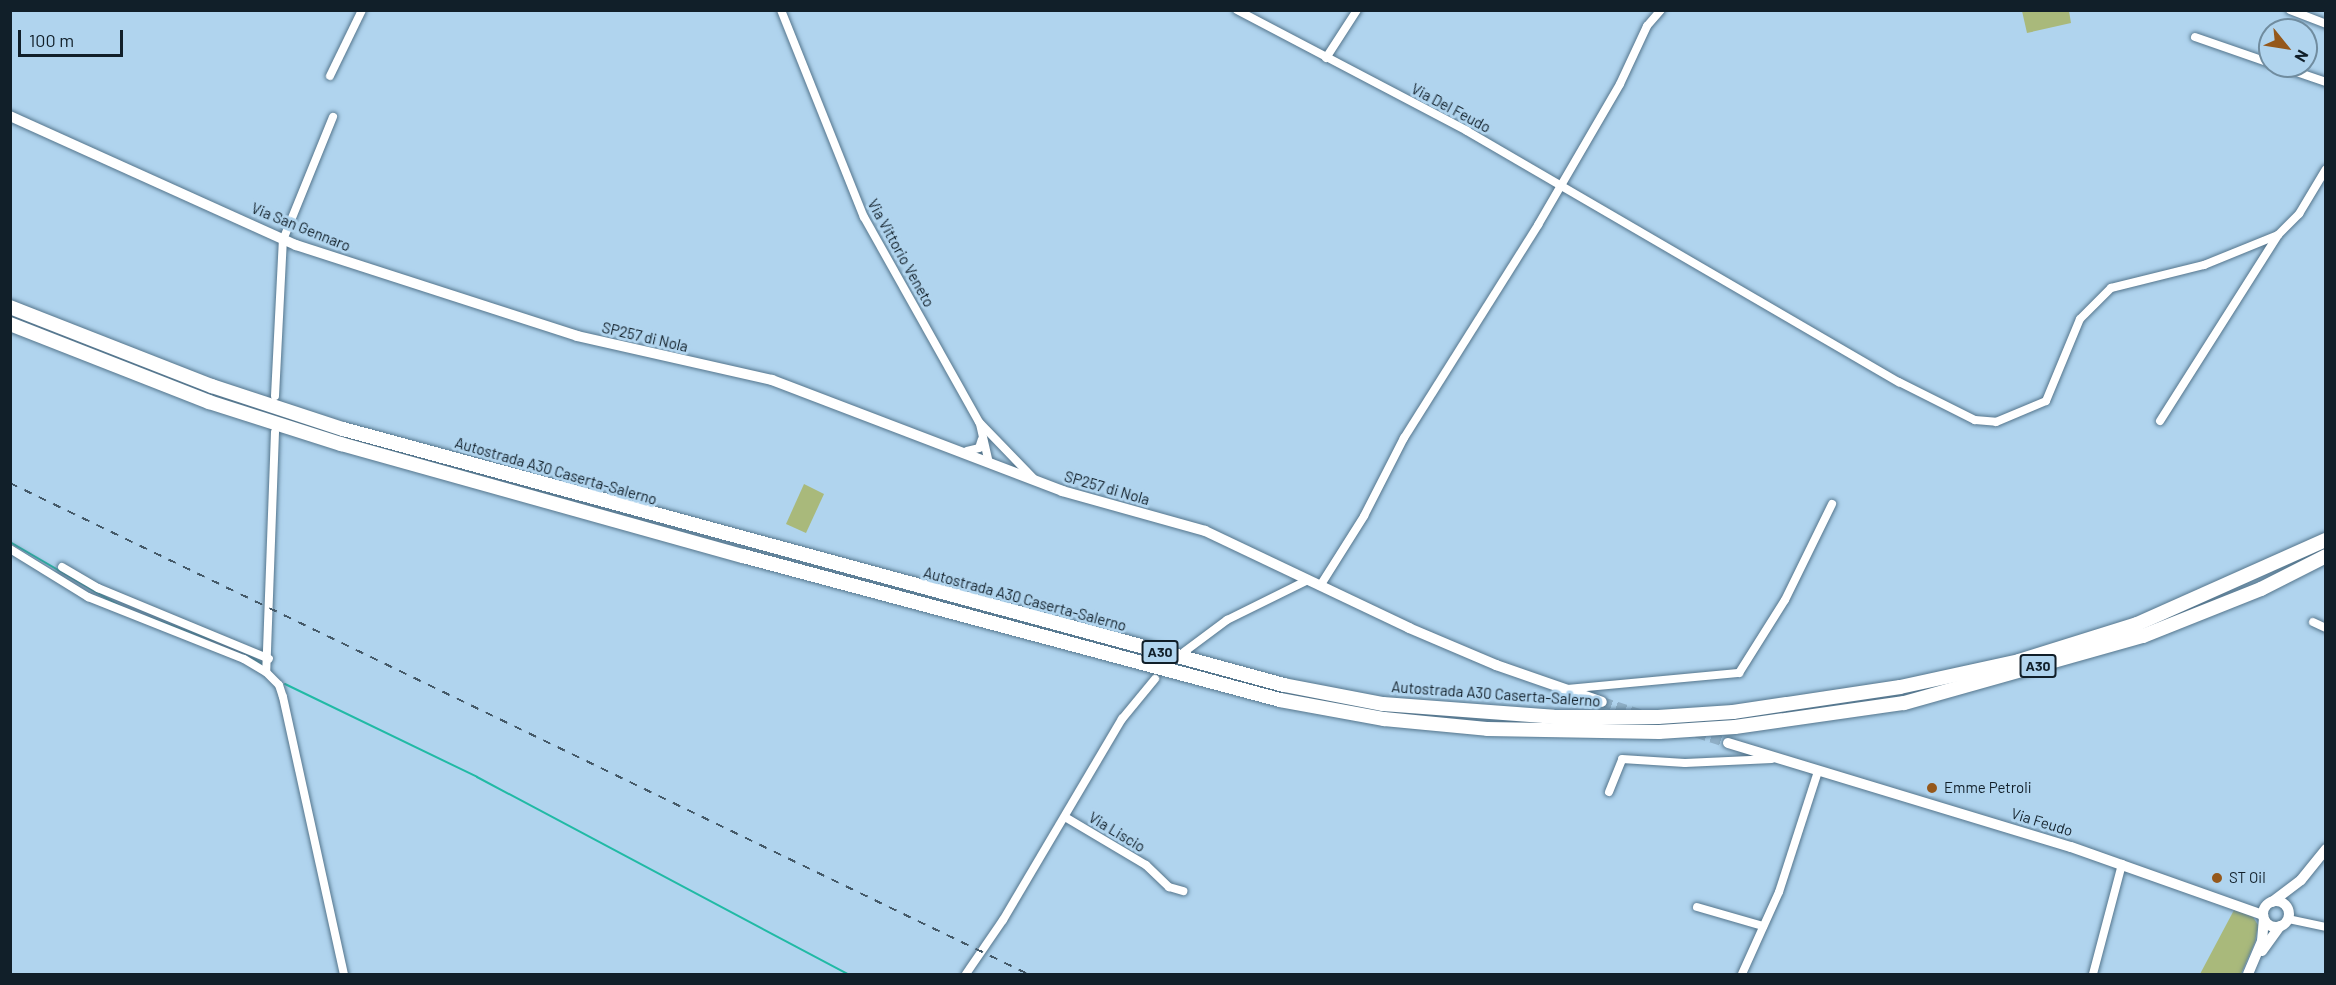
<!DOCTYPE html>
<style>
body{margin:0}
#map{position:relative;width:2336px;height:985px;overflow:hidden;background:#b0d4ee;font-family:Barlow,sans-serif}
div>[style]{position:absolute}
.green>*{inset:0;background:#a9b97b}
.stream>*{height:2px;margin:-1px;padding:0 1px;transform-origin:1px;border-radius:1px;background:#21baa5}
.secondary-tunnel>*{height:10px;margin-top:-5px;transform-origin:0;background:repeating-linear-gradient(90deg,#90b0c7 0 10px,transparent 0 15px)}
.roads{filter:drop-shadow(0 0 2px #54758c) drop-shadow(0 0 2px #54758c)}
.street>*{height:8px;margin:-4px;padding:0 4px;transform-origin:4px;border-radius:4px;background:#fff}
.secondary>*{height:10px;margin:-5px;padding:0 5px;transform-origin:5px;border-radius:5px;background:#fff}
.secondary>.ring{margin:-5px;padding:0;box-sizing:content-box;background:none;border:10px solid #fff;border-radius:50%}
.highway>*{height:14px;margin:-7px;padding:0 7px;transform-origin:7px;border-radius:7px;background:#fff}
.rail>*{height:2px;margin-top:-1px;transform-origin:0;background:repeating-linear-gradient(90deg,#455a69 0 8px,transparent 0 16px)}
.dots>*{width:16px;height:16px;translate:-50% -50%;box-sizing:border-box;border:3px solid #b0d4ee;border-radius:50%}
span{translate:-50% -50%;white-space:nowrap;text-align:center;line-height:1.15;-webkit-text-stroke:6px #b0d4ee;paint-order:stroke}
.shield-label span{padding:2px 4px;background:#b0d4ee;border:2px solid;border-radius:4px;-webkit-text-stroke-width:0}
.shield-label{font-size:14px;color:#111f29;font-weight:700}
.street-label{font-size:15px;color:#111f29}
.poi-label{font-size:15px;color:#111f29}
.left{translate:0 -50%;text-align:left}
.frame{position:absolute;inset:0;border:12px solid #111f29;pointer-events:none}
.north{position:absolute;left:2258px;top:18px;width:60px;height:60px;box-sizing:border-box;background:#b0d4ee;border:2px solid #708c9f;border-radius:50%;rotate:120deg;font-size:16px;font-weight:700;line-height:24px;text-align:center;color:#111f29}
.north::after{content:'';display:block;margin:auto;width:21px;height:27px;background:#95581b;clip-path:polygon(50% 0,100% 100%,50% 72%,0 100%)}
.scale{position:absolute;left:18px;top:30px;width:105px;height:27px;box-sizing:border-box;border:3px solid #111f29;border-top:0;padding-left:8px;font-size:18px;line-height:21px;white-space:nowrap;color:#111f29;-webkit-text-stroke:4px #b0d4ee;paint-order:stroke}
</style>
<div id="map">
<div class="green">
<div style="clip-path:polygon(2022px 11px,2069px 11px,2071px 23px,2027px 33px)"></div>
<div style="clip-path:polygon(804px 484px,824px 494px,806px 533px,786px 524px)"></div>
<div style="clip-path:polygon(2234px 910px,2253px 917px,2258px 925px,2255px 942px,2241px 974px,2200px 974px)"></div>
</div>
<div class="stream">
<div style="left:10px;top:542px;width:127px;rotate:30.2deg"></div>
<div style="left:147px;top:617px;width:72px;rotate:19.4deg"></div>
<div style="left:243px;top:652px;width:22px;rotate:32deg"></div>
<div style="left:285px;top:684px;width:213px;rotate:25.8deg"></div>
<div style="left:477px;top:777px;width:419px;rotate:28deg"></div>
</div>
<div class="secondary-tunnel">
<div style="left:1602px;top:702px;width:40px;rotate:18deg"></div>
<div style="left:1654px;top:719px;width:78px;rotate:18deg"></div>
</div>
<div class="roads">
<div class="street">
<div style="left:781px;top:10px;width:223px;rotate:68.2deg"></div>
<div style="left:864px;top:217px;width:235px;rotate:60.7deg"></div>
<div style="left:979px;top:422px;width:78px;rotate:46deg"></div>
<div style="left:1237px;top:10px;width:260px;rotate:27.7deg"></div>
<div style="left:1467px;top:131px;width:500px;rotate:30.2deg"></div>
<div style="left:1899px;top:382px;width:85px;rotate:26.6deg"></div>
<div style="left:1975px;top:420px;width:21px;rotate:5deg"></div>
<div style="left:1996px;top:422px;width:54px;rotate:-22.8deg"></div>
<div style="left:2046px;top:401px;width:89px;rotate:-67.5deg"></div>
<div style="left:2080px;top:319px;width:44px;rotate:-45deg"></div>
<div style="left:2111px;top:288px;width:96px;rotate:-13.9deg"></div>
<div style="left:2204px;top:265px;width:80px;rotate:-22.1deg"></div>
<div style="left:2278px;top:235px;width:30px;rotate:-45deg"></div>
<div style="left:2299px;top:214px;width:52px;rotate:-59deg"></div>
<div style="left:2290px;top:10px;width:39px;rotate:21deg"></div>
<div style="left:2195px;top:37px;width:79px;rotate:19.1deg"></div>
<div style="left:1326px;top:58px;width:57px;rotate:-57.1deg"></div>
<div style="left:2279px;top:66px;width:50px;rotate:18.8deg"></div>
<div style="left:330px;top:76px;width:73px;rotate:-64.1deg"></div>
<div style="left:275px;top:396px;width:156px;rotate:-87.1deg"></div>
<div style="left:283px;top:240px;width:133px;rotate:-67.9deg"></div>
<div style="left:2160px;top:421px;width:220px;rotate:-57.6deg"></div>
<div style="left:980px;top:424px;width:37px;rotate:77deg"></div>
<div style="left:275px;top:432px;width:240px;rotate:92.1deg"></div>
<div style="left:266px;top:672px;width:18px;rotate:45deg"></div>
<div style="left:279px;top:685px;width:13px;rotate:72deg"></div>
<div style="left:283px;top:697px;width:284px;rotate:77.6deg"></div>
<div style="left:967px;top:451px;width:12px;rotate:-14deg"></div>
<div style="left:979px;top:448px;width:9px;rotate:-72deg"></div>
<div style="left:10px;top:549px;width:92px;rotate:31.6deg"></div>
<div style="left:88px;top:597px;width:168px;rotate:21.7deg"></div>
<div style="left:244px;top:659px;width:26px;rotate:31deg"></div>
<div style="left:62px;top:567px;width:42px;rotate:30.3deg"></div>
<div style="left:98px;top:588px;width:185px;rotate:22.5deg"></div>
<div style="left:1320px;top:586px;width:83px;rotate:-57.8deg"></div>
<div style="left:1364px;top:516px;width:88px;rotate:-62.9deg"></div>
<div style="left:1404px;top:438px;width:252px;rotate:-57.8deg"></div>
<div style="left:1538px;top:225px;width:163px;rotate:-59.8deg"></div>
<div style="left:1620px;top:84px;width:64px;rotate:-65deg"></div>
<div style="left:1647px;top:26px;width:21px;rotate:-49deg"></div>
<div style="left:2313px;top:622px;width:14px;rotate:25deg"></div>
<div style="left:1184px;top:652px;width:54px;rotate:-36.7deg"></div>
<div style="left:1227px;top:620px;width:90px;rotate:-26.3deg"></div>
<div style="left:1566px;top:689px;width:174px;rotate:-5.3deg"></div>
<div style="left:1739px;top:673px;width:86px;rotate:-57.8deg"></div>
<div style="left:1785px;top:600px;width:107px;rotate:-63.9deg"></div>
<div style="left:1609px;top:792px;width:35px;rotate:-68deg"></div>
<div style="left:1622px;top:759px;width:63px;rotate:3.6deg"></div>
<div style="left:1685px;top:763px;width:87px;rotate:-2.6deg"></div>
<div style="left:1065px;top:817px;width:94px;rotate:30.7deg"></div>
<div style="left:1146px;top:865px;width:32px;rotate:44deg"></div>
<div style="left:1169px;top:887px;width:15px;rotate:16deg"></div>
<div style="left:1697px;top:907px;width:69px;rotate:16.1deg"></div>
<div style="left:2288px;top:919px;width:39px;rotate:12deg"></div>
<div style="left:966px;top:974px;width:65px;rotate:-55.6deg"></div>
<div style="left:1003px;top:920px;width:234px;rotate:-59.4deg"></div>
<div style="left:1122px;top:719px;width:52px;rotate:-50.5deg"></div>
<div style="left:1742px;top:974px;width:90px;rotate:-65.7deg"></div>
<div style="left:1779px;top:892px;width:127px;rotate:-72.1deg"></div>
<div style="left:2093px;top:974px;width:114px;rotate:-75.2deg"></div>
</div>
<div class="secondary">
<div style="left:10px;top:116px;width:314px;rotate:24.3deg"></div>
<div style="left:296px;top:245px;width:295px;rotate:17.9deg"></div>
<div style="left:577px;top:336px;width:200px;rotate:12.7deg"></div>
<div style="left:772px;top:380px;width:311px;rotate:20.9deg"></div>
<div style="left:1062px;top:491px;width:148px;rotate:15.6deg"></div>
<div style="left:1205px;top:531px;width:226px;rotate:25.4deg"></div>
<div style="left:1409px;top:628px;width:95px;rotate:23deg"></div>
<div style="left:1496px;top:665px;width:112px;rotate:19.2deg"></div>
<div style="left:1728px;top:743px;width:358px;rotate:16.9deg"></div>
<div style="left:2071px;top:847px;width:204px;rotate:19.5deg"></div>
<div class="ring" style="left:2263px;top:901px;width:16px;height:16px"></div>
<div style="left:2272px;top:902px;width:36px;rotate:-37deg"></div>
<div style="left:2301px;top:880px;width:40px;rotate:-51deg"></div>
<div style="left:2262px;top:951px;width:31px;rotate:-54deg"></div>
<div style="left:2248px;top:974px;width:36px;rotate:-67deg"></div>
<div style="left:2262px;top:941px;width:22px;rotate:-85deg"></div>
</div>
<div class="highway">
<div style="left:10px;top:307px;width:217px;rotate:21.4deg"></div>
<div style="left:212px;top:386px;width:138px;rotate:18.2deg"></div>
<div style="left:343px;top:429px;width:975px;rotate:15.22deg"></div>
<div style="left:1284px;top:685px;width:101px;rotate:10.9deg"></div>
<div style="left:1383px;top:704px;width:171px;rotate:4.3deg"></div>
<div style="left:1554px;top:717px;width:104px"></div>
<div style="left:1658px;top:717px;width:75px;rotate:-3.8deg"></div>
<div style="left:1733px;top:712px;width:169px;rotate:-8.5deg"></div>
<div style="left:1900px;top:687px;width:122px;rotate:-12.3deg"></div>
<div style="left:2019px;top:661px;width:124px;rotate:-17.4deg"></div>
<div style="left:2137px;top:624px;width:207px;rotate:-24deg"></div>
<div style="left:10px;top:324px;width:214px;rotate:21.4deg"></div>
<div style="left:209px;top:402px;width:139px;rotate:17.7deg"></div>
<div style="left:341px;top:444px;width:417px;rotate:15.6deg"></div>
<div style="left:743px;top:556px;width:556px;rotate:15.01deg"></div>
<div style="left:1280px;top:700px;width:106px;rotate:10.4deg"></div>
<div style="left:1384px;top:719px;width:103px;rotate:5.5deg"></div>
<div style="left:1487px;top:729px;width:172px;rotate:1deg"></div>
<div style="left:1659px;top:732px;width:76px;rotate:-3.8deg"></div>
<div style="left:1735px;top:727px;width:171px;rotate:-8.1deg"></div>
<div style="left:1904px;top:703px;width:248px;rotate:-15.7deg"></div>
<div style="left:2143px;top:636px;width:127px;rotate:-21.7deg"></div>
<div style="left:2261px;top:589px;width:73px;rotate:-26.9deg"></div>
</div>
</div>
<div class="rail">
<div style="left:10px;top:483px;width:1130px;rotate:25.75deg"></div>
</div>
<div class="dots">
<div style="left:1932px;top:788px;background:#95581b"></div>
<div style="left:2217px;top:878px;background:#95581b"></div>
</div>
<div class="shield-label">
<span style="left:1160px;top:652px">A30</span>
<span style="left:2038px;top:666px">A30</span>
</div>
<div class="street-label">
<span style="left:1451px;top:108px;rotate:28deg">Via Del Feudo</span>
<span style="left:301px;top:227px;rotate:22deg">Via San Gennaro</span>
<span style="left:901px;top:253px;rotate:61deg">Via Vittorio Veneto</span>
<span style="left:645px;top:337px;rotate:13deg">SP257 di Nola</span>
<span style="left:556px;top:471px;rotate:16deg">Autostrada A30 Caserta-Salerno</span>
<span style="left:1107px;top:488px;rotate:16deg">SP257 di Nola</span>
<span style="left:1025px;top:599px;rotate:15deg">Autostrada A30 Caserta-Salerno</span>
<span style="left:1496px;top:694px;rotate:4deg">Autostrada A30 Caserta-Salerno</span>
<span style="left:2042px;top:822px;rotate:17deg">Via Feudo</span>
<span style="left:1117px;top:832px;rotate:31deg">Via Liscio</span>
</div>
<div class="poi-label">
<span class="left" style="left:1944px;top:788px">Emme Petroli</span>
<span class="left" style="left:2229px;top:878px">ST Oil</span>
</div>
<div class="frame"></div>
<div class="north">N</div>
<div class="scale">100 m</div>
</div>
